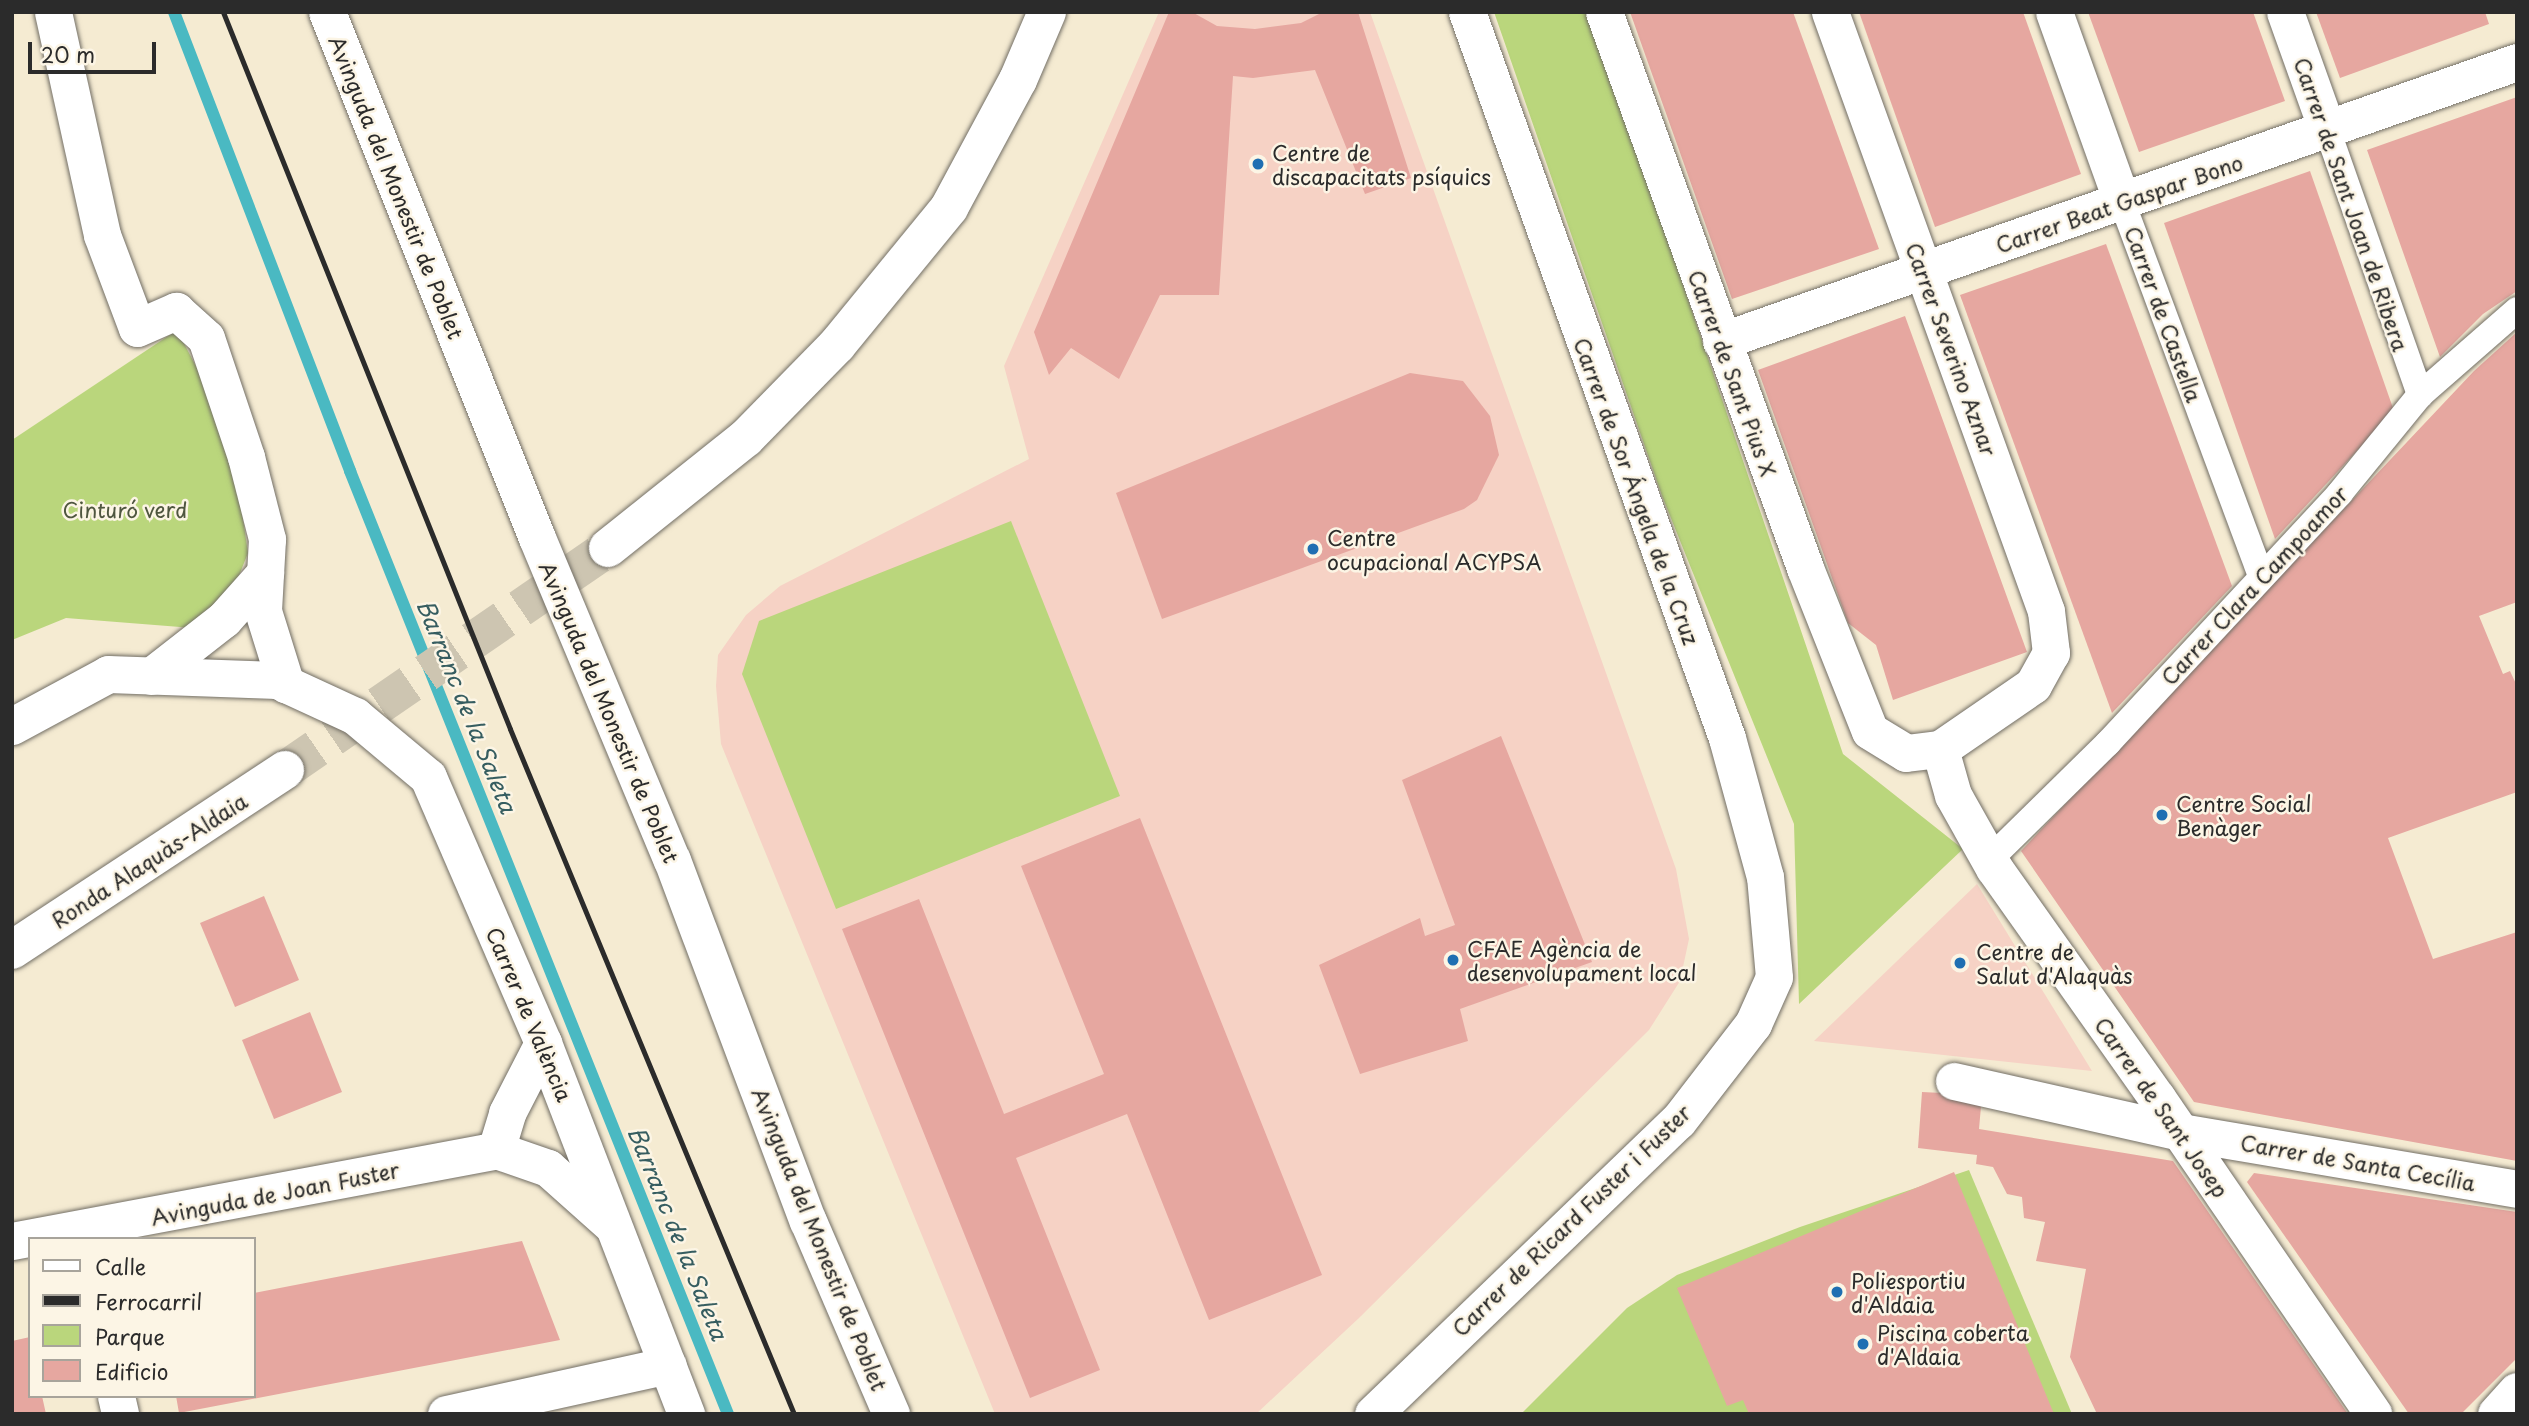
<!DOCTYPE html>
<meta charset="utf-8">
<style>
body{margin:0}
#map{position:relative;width:2529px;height:1426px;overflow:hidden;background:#f5ebd2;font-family:"Playpen Sans",sans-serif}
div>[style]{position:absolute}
.built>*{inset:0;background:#f6d2c5}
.green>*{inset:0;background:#bad67c}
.stream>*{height:12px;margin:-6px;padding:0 6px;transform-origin:6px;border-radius:6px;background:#4ab9c2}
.building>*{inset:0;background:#e6a7a0}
.tertiary-tunnel>*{height:38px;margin-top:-19px;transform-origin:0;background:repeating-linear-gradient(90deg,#cdc5b1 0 38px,transparent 0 57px)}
.roads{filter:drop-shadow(0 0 2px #726e65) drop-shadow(0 0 2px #726e65)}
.pedestrian>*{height:26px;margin:-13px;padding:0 13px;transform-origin:13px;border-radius:13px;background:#fff}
.minor>*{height:37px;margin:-18.5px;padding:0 18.5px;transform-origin:18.5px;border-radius:18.5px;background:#fff}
.tertiary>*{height:38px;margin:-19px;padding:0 19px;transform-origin:19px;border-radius:19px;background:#fff}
.rail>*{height:5px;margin:-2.5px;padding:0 2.5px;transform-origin:2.5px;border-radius:2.5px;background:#2b2b2b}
.dots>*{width:19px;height:19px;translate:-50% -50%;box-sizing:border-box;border:4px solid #fcf5e5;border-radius:50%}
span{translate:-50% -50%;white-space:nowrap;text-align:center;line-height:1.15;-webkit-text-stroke:5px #fcf5e5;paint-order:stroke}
.poi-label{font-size:21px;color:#2b2b2b}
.left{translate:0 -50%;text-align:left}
.street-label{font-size:21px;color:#2b2b2b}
.park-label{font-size:21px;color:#4f563f}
.water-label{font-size:23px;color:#365d60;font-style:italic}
.frame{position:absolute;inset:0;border:14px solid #2b2b2b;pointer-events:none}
.legend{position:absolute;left:28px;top:1237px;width:228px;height:161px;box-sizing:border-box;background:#fcf5e5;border:2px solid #a8a49b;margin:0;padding:9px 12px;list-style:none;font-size:21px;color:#2b2b2b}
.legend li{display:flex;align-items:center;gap:14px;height:35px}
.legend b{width:35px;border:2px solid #a8a49b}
.scale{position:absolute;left:28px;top:42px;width:128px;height:32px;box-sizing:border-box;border:4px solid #2b2b2b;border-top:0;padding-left:9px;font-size:21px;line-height:24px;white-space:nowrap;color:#2b2b2b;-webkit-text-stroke:5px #fcf5e5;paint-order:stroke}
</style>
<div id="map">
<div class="built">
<div style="clip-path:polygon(1159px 12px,1370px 12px,1676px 869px,1689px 939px,1680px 981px,1649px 1030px,1359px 1318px,1256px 1414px,995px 1414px,721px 744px,716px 686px,718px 655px,746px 615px,780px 586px,1029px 459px,1004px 366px)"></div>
<div style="clip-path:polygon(1977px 884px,2092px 1071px,1814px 1041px)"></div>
</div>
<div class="green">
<div style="clip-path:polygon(1494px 12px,1590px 12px,1843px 754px,1963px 849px,1799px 1004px,1794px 824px,1662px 496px)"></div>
<div style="clip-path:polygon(177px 330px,213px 399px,242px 512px,248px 553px,234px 588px,193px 628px,66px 618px,12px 640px,12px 440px)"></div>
<div style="clip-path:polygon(1011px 521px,1120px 796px,836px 909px,742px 674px,759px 621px)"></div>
<div style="clip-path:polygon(1969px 1170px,2072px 1414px,1521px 1414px,1627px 1308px,1677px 1275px,1800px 1227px)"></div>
</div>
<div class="stream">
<div style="left:174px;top:12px;width:492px;rotate:69deg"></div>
<div style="left:350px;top:471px;width:1016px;rotate:68.16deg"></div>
</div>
<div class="building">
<div style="clip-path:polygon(1169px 12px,1192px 12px,1217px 26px,1255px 29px,1301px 23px,1323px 12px,1358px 12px,1411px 178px,1365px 194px,1315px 70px,1253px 78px,1233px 76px,1219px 295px,1160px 295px,1119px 379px,1071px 348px,1049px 375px,1034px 332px)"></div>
<div style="clip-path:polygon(1630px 12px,1793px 12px,1879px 249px,1732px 299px)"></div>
<div style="clip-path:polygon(1859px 12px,2023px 12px,2081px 174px,1935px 227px)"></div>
<div style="clip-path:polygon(2088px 12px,2253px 12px,2285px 101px,2139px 152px)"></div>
<div style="clip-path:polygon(2316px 12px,2485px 12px,2489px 24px,2340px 78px)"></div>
<div style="clip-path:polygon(2517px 97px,2517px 291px,2483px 314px,2440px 357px,2367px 150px)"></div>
<div style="clip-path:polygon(2310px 171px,2394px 411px,2275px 539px,2164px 223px)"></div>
<div style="clip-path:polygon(2106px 244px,2232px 586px,2112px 713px,1960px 295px)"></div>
<div style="clip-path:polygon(1905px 316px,2027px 652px,1893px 700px,1876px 645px,1848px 623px,1758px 370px)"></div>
<div style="clip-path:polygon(2517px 332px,2517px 602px,2479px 616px,2503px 674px,2510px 671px,2517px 686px,2517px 792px,2388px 838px,2433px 959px,2517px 932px,2517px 1161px,2194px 1102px,2021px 851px,2474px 371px)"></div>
<div style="clip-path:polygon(1410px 373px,1463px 381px,1490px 416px,1499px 455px,1477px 500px,1464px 509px,1162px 619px,1116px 493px)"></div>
<div style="clip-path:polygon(1501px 736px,1592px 962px,1460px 1009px,1468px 1041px,1360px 1074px,1319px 965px,1420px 918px,1425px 936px,1455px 925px,1402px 780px)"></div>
<div style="clip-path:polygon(1140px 818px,1322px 1275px,1209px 1320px,1127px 1114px,1016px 1158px,1100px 1370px,1030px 1398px,842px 929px,919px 899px,1004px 1114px,1104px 1074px,1021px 866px)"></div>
<div style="clip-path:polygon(264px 896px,299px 980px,235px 1007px,200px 923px)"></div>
<div style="clip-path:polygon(310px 1012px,342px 1092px,274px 1119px,242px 1040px)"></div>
<div style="clip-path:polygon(1922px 1092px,1982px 1095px,1979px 1129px,2173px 1161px,2348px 1414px,2097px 1414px,2070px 1357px,2086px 1269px,2036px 1261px,2045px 1222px,2024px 1218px,2022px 1197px,2007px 1194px,1993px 1167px,1976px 1164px,1977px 1155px,1918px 1148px)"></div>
<div style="clip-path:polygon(1954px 1172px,2054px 1414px,1749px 1414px,1743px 1400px,1727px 1406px,1677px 1288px)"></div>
<div style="clip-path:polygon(2254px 1173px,2517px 1212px,2517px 1358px,2461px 1414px,2409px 1414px,2247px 1182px)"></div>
<div style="clip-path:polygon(522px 1241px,560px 1340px,179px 1413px,176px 1396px,254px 1396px,254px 1293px)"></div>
<div style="clip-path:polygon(30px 1337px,30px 1396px,42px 1396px,46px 1414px,12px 1414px,12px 1341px)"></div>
</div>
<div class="tertiary-tunnel">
<div style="left:285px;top:770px;width:392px;rotate:-34.5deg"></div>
</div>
<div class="roads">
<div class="pedestrian">
<div style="left:2327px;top:129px;width:282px;rotate:70.7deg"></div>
<div style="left:2122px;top:202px;width:399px;rotate:69.6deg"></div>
<div style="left:1989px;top:860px;width:167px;rotate:-44.5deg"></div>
<div style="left:2108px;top:743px;width:341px;rotate:-47.1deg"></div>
<div style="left:2340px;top:493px;width:127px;rotate:-50.8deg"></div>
<div style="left:2420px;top:395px;width:129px;rotate:-41.2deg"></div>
</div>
<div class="minor">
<div style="left:53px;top:12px;width:228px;rotate:77.6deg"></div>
<div style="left:102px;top:235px;width:99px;rotate:69.4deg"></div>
<div style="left:137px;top:328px;width:43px;rotate:-23.6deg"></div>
<div style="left:176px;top:311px;width:40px;rotate:42deg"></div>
<div style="left:206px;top:338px;width:126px;rotate:71.4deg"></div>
<div style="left:246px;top:457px;width:85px;rotate:75.6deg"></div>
<div style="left:267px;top:539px;width:72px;rotate:93.2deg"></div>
<div style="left:263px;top:611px;width:77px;rotate:72.7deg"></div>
<div style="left:327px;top:12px;width:566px;rotate:68.24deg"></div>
<div style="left:537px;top:538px;width:349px;rotate:67.3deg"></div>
<div style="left:672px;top:860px;width:386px;rotate:69.4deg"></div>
<div style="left:808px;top:1221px;width:210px;rotate:66.7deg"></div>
<div style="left:1604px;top:12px;width:591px;rotate:70.12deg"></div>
<div style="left:1805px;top:568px;width:175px;rotate:68.3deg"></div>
<div style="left:1870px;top:731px;width:42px;rotate:31.4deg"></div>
<div style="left:1906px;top:753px;width:34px;rotate:-7deg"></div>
<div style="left:1940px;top:749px;width:113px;rotate:-34.5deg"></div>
<div style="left:2033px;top:685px;width:37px;rotate:-61deg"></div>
<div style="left:2051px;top:653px;width:42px;rotate:-96.8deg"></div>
<div style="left:2046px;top:611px;width:637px;rotate:-109.83deg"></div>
<div style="left:2054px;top:12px;width:202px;rotate:70.3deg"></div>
<div style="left:2285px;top:12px;width:124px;rotate:70.3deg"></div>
<div style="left:1721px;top:341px;width:843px;rotate:-19.32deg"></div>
<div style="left:151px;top:676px;width:93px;rotate:-38deg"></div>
<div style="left:224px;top:619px;width:62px;rotate:-48.3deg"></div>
<div style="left:12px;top:726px;width:109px;rotate:-28.4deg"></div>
<div style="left:108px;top:674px;width:169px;rotate:2deg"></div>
<div style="left:277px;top:680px;width:86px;rotate:24.8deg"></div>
<div style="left:355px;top:716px;width:95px;rotate:39.9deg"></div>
<div style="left:428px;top:777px;width:290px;rotate:66.6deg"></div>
<div style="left:543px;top:1043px;width:398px;rotate:68.9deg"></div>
<div style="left:1940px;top:749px;width:48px;rotate:74.2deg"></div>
<div style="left:1953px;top:795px;width:84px;rotate:60.7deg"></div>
<div style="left:1994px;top:868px;width:282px;rotate:54.7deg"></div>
<div style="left:2157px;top:1098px;width:383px;rotate:55.6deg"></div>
<div style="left:1954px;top:1081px;width:233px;rotate:12.7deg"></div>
<div style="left:2181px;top:1132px;width:341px;rotate:9.6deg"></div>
<div style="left:496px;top:1150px;width:39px;rotate:-73deg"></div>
<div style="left:507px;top:1113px;width:79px;rotate:-62.8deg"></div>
<div style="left:12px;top:1241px;width:492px;rotate:-10.6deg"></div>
<div style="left:496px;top:1150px;width:55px;rotate:19.1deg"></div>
<div style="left:548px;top:1168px;width:86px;rotate:41.7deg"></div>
<div style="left:116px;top:1396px;width:18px;rotate:77deg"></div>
<div style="left:446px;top:1414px;width:227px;rotate:-12.4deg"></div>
<div style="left:1373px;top:1414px;width:423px;rotate:-43.9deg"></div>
<div style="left:1678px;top:1121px;width:123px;rotate:-52.3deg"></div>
<div style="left:1753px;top:1024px;width:51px;rotate:-65.9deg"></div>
<div style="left:1774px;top:977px;width:100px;rotate:-95.1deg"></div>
<div style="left:1765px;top:877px;width:144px;rotate:-105.3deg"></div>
<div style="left:1727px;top:738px;width:771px;rotate:-109.7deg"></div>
<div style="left:2496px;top:1414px;width:31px;rotate:-48deg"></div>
</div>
<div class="tertiary">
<div style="left:608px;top:548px;width:176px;rotate:-38.6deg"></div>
<div style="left:746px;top:438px;width:130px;rotate:-45.6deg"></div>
<div style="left:837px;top:345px;width:177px;rotate:-50.7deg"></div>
<div style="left:949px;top:208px;width:145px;rotate:-61.7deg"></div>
<div style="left:1018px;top:80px;width:74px;rotate:-66.9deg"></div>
<div style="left:12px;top:950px;width:327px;rotate:-33.4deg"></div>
</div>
</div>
<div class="rail">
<div style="left:223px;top:12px;width:772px;rotate:68.18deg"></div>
<div style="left:510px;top:729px;width:742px;rotate:67.48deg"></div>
</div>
<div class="dots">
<div style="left:1258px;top:164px;background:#1f6fb2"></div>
<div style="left:1313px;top:549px;background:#1f6fb2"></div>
<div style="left:2162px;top:815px;background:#1f6fb2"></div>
<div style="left:1453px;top:960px;background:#1f6fb2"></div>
<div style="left:1960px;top:963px;background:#1f6fb2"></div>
<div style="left:1837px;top:1292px;background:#1f6fb2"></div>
<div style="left:1863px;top:1344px;background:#1f6fb2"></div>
</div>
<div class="poi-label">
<span class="left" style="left:1272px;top:164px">Centre de<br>discapacitats psíquics</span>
<span class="left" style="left:1327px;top:549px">Centre<br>ocupacional ACYPSA</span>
<span class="left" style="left:2176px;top:815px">Centre Social<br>Benàger</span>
<span class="left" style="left:1467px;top:960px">CFAE Agència de<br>desenvolupament local</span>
<span class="left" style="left:1976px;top:963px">Centre de<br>Salut d'Alaquàs</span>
<span class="left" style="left:1851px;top:1292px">Poliesportiu<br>d'Aldaia</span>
<span class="left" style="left:1877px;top:1344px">Piscina coberta<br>d'Aldaia</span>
</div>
<div class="street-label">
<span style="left:397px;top:187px;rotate:68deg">Avinguda del Monestir de Poblet</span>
<span style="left:2119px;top:203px;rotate:-19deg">Carrer Beat Gaspar Bono</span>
<span style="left:2352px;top:204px;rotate:71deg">Carrer de Sant Joan de Ribera</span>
<span style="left:2164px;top:314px;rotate:70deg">Carrer de Castella</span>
<span style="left:1952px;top:349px;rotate:70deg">Carrer Severino Aznar</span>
<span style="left:1733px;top:373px;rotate:70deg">Carrer de Sant Pius X</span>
<span style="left:1637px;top:491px;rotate:70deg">Carrer de Sor Ángela de la Cruz</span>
<span style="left:2254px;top:585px;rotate:-47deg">Carrer Clara Campoamor</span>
<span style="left:610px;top:712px;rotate:67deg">Avinguda del Monestir de Poblet</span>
<span style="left:149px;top:860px;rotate:-33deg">Ronda Alaquàs-Aldaia</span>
<span style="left:530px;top:1014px;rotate:67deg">Carrer de València</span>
<span style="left:2162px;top:1107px;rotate:55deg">Carrer de Sant Josep</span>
<span style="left:2358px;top:1162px;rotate:10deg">Carrer de Santa Cecília</span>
<span style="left:275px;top:1193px;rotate:-11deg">Avinguda de Joan Fuster</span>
<span style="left:1571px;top:1220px;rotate:-44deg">Carrer de Ricard Fuster i Fuster</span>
<span style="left:820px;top:1239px;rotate:68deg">Avinguda del Monestir de Poblet</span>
</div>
<div class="park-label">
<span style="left:125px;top:509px">Cinturó verd</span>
</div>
<div class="water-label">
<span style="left:467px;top:706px;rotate:68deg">Barranc de la Saleta</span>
<span style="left:678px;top:1233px;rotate:68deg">Barranc de la Saleta</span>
</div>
<div class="frame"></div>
<ul class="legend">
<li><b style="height:9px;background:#fff"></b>Calle</li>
<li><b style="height:9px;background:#2b2b2b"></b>Ferrocarril</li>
<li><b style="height:19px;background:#bad67c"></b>Parque</li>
<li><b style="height:19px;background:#e6a7a0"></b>Edificio</li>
</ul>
<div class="scale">20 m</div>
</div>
